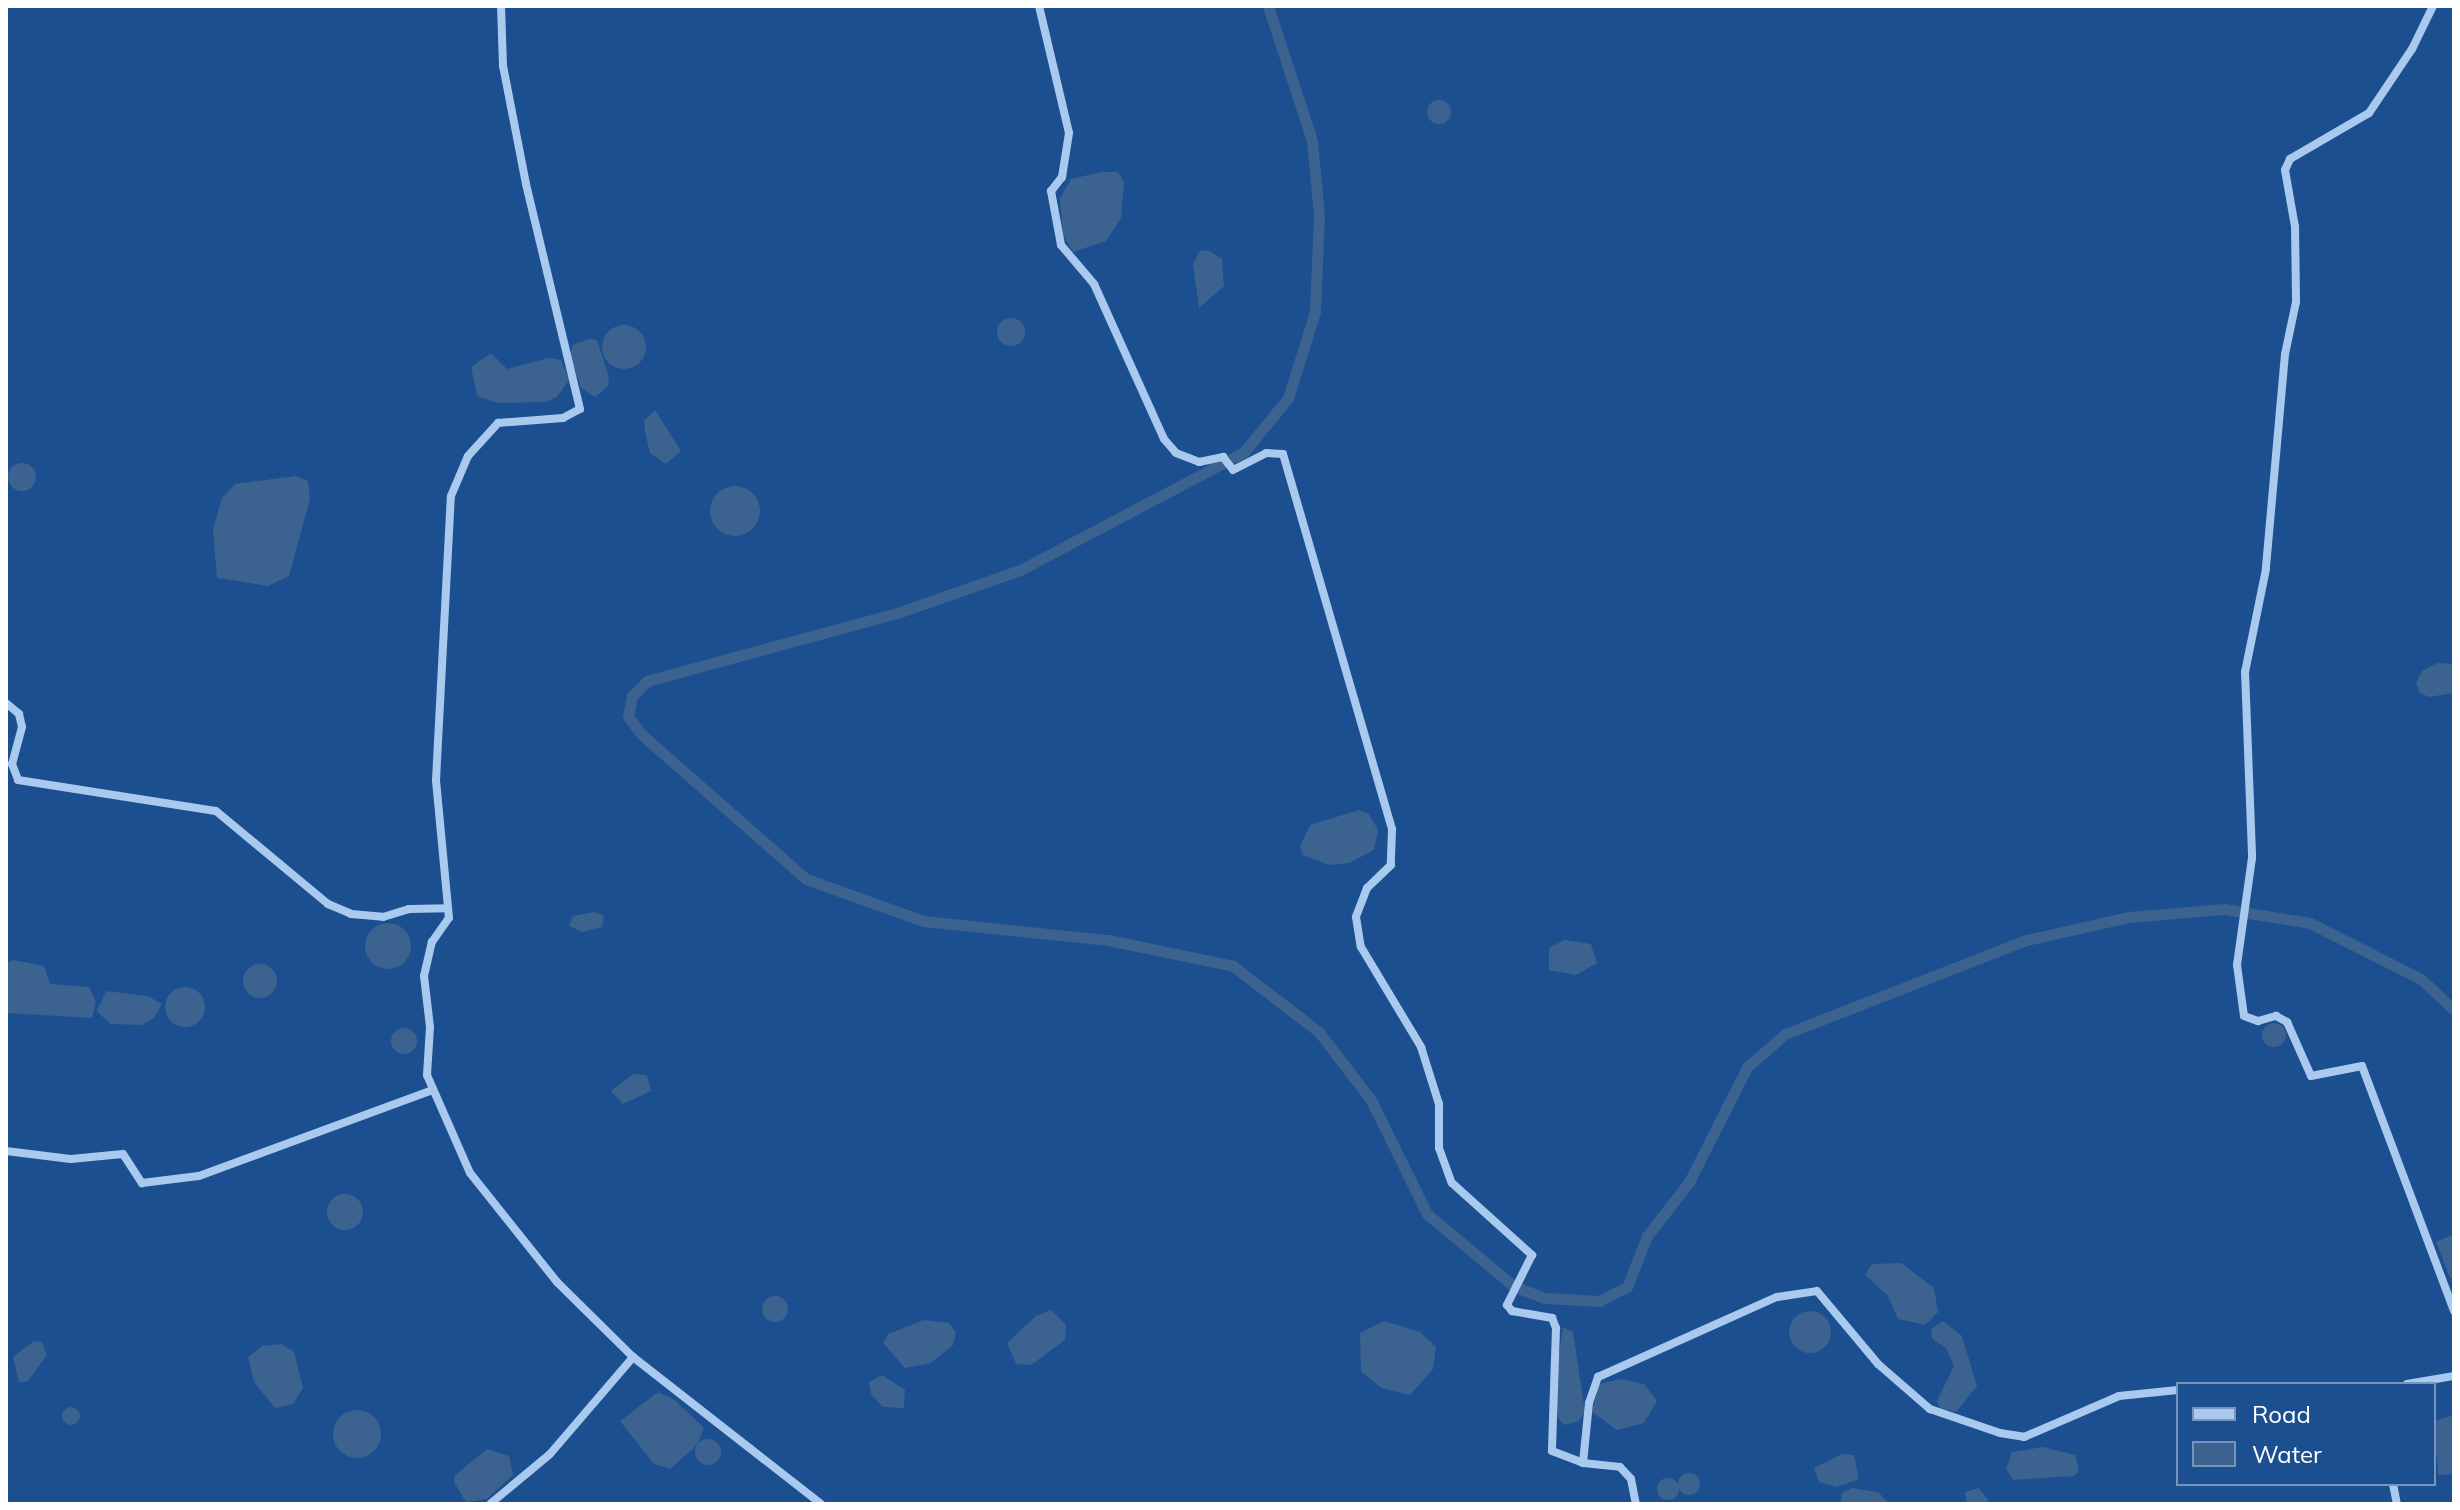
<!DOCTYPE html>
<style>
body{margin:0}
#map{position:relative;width:2460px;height:1510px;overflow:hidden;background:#1b4f8f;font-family:Mulish,sans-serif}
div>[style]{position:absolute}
.water>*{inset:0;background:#3c6290}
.round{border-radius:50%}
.canal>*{height:11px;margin:-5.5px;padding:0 5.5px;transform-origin:5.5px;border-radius:5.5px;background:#3c6290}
.street>*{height:8px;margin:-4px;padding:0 4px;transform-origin:4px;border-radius:4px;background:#a9c9ee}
span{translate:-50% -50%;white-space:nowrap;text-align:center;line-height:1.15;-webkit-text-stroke:7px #1b4f8f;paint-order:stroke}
.frame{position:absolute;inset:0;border:8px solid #fff;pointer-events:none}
.legend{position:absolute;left:2176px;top:1382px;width:260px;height:104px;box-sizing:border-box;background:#1b4f8f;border:2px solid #7695bc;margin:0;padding:10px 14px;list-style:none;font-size:24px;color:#fff}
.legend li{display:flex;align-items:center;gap:16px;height:40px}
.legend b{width:40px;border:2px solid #7695bc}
</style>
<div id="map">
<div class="water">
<div class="round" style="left:1427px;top:100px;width:24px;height:24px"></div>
<div style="clip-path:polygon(1101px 172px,1118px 172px,1124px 182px,1121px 218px,1106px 241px,1073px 252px,1063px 235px,1060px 198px,1071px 179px)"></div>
<div style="clip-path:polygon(1208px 250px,1222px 259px,1224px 286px,1199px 308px,1193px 264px,1200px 251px)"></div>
<div class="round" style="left:997px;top:318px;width:28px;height:28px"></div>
<div class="round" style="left:602px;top:325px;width:44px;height:44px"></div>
<div style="clip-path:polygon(589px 339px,597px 340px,609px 377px,608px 386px,595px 397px,581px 388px,570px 355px,573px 345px)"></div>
<div style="clip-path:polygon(491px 353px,507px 369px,548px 358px,561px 360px,569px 380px,557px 397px,545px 402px,497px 403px,477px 396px,471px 367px)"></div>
<div style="clip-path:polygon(655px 410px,681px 451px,666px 464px,650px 453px,645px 432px,644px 421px)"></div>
<div class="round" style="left:8px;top:463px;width:28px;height:28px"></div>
<div style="clip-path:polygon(296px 476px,308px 481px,310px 499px,289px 576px,268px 586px,217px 578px,213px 529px,222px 498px,235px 484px)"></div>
<div class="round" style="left:710px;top:486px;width:50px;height:50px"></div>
<div style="clip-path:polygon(2437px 663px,2454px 664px,2454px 693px,2429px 697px,2420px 693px,2416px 683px,2422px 671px)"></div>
<div style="clip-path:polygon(1359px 810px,1369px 814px,1378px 830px,1374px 850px,1349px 863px,1329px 865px,1303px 855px,1300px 847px,1310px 825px)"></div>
<div style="clip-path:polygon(594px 912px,604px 916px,602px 927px,582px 932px,569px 926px,573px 916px)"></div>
<div class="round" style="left:365px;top:923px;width:46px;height:46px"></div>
<div style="clip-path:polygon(1564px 940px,1591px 944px,1597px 963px,1576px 975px,1549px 970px,1549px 948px)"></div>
<div style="clip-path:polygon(13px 960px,44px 966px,50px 984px,89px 987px,96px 1002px,92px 1018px,6px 1013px,6px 963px)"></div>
<div class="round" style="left:243px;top:964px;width:34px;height:34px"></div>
<div class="round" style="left:165px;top:987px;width:40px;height:40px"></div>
<div style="clip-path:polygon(106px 991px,148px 996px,162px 1004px,154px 1018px,142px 1025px,110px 1024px,97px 1011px)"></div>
<div class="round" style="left:2262px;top:1023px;width:24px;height:24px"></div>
<div class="round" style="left:391px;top:1028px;width:26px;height:26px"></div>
<div style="clip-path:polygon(633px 1074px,647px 1075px,651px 1091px,623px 1104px,611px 1091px)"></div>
<div class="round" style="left:327px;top:1194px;width:36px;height:36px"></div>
<div style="clip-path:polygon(2454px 1234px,2454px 1277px,2450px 1278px,2436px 1242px)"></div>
<div style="clip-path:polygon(1901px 1263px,1934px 1288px,1938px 1312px,1925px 1325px,1898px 1319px,1888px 1296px,1865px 1275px,1872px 1264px)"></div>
<div class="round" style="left:762px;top:1296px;width:26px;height:26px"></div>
<div style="clip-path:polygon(1051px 1310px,1066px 1325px,1065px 1340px,1031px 1365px,1016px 1364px,1007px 1343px,1036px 1316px)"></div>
<div class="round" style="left:1789px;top:1311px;width:42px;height:42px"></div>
<div style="clip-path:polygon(924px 1320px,949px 1323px,956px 1333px,953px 1345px,931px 1363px,905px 1368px,883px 1343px,888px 1334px)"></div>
<div style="clip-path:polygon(1384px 1321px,1420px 1332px,1436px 1347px,1433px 1369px,1410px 1395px,1381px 1388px,1361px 1371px,1360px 1333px)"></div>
<div style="clip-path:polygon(1943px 1321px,1962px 1336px,1977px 1386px,1956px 1412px,1940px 1408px,1937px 1401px,1954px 1366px,1946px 1348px,1932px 1339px,1931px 1329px)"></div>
<div style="clip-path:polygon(1563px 1327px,1573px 1332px,1585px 1412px,1579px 1421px,1564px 1425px,1558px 1418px,1555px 1382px)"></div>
<div style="clip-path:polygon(34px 1341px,42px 1342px,47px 1355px,27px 1382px,19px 1382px,13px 1357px)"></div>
<div style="clip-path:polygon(262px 1346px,282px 1344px,294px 1352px,303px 1388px,293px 1404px,275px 1408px,254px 1382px,248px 1357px)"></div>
<div style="clip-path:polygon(882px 1375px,905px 1390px,904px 1408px,883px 1407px,871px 1394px,869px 1382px)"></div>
<div style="clip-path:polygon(1621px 1379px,1644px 1384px,1657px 1401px,1644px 1423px,1617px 1430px,1592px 1412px,1599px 1384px)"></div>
<div style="clip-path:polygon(658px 1392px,675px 1400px,704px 1428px,697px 1445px,670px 1469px,654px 1464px,620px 1421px)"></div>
<div class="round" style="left:62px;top:1407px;width:18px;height:18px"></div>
<div class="round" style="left:333px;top:1410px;width:48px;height:48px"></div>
<div style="clip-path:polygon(2454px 1414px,2454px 1474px,2438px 1475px,2434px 1422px)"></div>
<div class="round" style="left:695px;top:1439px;width:26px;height:26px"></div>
<div style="clip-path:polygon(2043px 1447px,2075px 1455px,2079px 1470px,2074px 1476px,2013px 1480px,2006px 1469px,2012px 1452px)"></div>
<div style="clip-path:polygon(487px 1449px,509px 1456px,513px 1475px,487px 1499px,466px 1502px,454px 1482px,455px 1475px)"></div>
<div style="clip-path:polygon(1842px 1454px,1854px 1455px,1859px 1479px,1837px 1487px,1819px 1482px,1814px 1468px)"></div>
<div class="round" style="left:1678px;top:1473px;width:22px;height:22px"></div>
<div class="round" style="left:1657px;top:1478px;width:22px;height:22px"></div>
<div style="clip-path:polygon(1852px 1488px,1878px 1492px,1890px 1504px,1840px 1504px,1842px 1493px)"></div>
<div style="clip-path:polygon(1979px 1488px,1991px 1504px,1967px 1504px,1965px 1492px)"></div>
</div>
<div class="canal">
<div style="left:1268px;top:6px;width:142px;rotate:71.9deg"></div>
<div style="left:1312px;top:141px;width:74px;rotate:84.6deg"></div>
<div style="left:1319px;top:215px;width:97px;rotate:92.4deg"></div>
<div style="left:1315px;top:312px;width:90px;rotate:107.4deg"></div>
<div style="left:1288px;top:398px;width:70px;rotate:129.2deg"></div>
<div style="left:1244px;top:452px;width:253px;rotate:152.2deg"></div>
<div style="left:1020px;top:570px;width:130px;rotate:160.7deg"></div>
<div style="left:897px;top:613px;width:259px;rotate:164.8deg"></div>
<div style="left:647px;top:681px;width:21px;rotate:135deg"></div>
<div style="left:632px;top:696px;width:20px;rotate:101deg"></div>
<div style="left:628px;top:716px;width:22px;rotate:54deg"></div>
<div style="left:641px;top:734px;width:220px;rotate:41.3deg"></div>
<div style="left:806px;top:879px;width:124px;rotate:19.7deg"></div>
<div style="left:923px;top:921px;width:186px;rotate:5.9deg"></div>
<div style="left:1108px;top:940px;width:128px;rotate:11.7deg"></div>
<div style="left:1233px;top:966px;width:108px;rotate:37.5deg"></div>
<div style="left:1319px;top:1032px;width:86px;rotate:52.6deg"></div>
<div style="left:1371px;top:1100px;width:127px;rotate:63.8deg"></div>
<div style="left:1427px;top:1214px;width:109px;rotate:39.8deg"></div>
<div style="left:1521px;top:1289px;width:26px;rotate:21deg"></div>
<div style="left:1545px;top:1298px;width:54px;rotate:3.2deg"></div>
<div style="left:1599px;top:1301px;width:31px;rotate:-27deg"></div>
<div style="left:1627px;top:1287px;width:55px;rotate:-68.6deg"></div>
<div style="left:1647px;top:1236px;width:68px;rotate:-52.1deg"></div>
<div style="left:1689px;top:1182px;width:129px;rotate:-63.2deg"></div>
<div style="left:1747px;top:1067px;width:50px;rotate:-41deg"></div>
<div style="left:1785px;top:1034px;width:259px;rotate:-21.3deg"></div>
<div style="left:2026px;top:940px;width:106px;rotate:-12.6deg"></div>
<div style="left:2129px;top:917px;width:95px;rotate:-4.8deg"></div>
<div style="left:2224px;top:909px;width:87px;rotate:9.2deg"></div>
<div style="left:2310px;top:923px;width:124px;rotate:26.8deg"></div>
<div style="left:2421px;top:979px;width:45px;rotate:43.2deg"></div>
</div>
<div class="street">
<div style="left:1039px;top:6px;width:130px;rotate:76.7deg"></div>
<div style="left:1069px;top:133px;width:45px;rotate:99deg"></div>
<div style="left:1062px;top:177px;width:18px;rotate:128deg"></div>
<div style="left:1051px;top:191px;width:55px;rotate:79.5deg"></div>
<div style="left:1061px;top:245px;width:51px;rotate:49.8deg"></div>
<div style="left:1094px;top:284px;width:170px;rotate:65.7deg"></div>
<div style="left:1164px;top:439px;width:18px;rotate:49deg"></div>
<div style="left:1176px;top:453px;width:25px;rotate:21deg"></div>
<div style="left:1199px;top:462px;width:25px;rotate:-12deg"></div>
<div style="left:1223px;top:457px;width:16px;rotate:52deg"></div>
<div style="left:1233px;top:470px;width:37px;rotate:-27deg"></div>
<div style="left:1266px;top:453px;width:17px;rotate:3deg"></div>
<div style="left:1283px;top:454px;width:391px;rotate:73.8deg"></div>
<div style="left:1392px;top:829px;width:36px;rotate:92deg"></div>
<div style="left:1391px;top:865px;width:33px;rotate:136deg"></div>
<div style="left:1367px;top:888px;width:31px;rotate:111deg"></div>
<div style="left:1356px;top:917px;width:30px;rotate:81deg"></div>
<div style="left:1361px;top:947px;width:117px;rotate:59deg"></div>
<div style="left:1421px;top:1047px;width:60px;rotate:72.5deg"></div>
<div style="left:1439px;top:1104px;width:44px;rotate:90deg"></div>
<div style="left:1439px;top:1148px;width:37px;rotate:70deg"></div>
<div style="left:1452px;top:1183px;width:108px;rotate:42deg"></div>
<div style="left:1532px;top:1255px;width:56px;rotate:116.6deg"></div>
<div style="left:1507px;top:1305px;width:8px;rotate:50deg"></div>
<div style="left:1512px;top:1311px;width:41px;rotate:9.9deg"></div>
<div style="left:1552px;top:1318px;width:11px;rotate:68deg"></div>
<div style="left:1556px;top:1328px;width:123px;rotate:91.9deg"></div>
<div style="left:1552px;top:1451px;width:33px;rotate:21deg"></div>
<div style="left:1583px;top:1463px;width:37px;rotate:6deg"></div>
<div style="left:1620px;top:1467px;width:16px;rotate:47deg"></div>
<div style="left:1631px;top:1479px;width:25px;rotate:79deg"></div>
<div style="left:2433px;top:6px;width:48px;rotate:116deg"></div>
<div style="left:2412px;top:49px;width:77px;rotate:123.9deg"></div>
<div style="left:2369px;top:113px;width:91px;rotate:149.8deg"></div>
<div style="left:2290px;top:159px;width:12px;rotate:114deg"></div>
<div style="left:2285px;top:170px;width:58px;rotate:80deg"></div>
<div style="left:2295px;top:227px;width:75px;rotate:89.2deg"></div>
<div style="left:2296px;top:302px;width:53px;rotate:101.9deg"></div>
<div style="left:2285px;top:354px;width:216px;rotate:95.1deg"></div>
<div style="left:2266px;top:569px;width:105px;rotate:101.5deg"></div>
<div style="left:2245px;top:672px;width:186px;rotate:87.8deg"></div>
<div style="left:2252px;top:858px;width:108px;rotate:98deg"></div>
<div style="left:2237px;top:965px;width:51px;rotate:82.2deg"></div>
<div style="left:2244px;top:1016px;width:15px;rotate:20deg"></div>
<div style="left:2258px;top:1021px;width:19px;rotate:-16deg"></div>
<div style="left:2276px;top:1016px;width:13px;rotate:29deg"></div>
<div style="left:2287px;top:1022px;width:59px;rotate:66deg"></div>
<div style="left:2311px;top:1076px;width:52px;rotate:-11.1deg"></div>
<div style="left:2362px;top:1066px;width:262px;rotate:69.4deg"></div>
<div style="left:6px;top:703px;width:17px;rotate:40deg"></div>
<div style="left:19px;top:714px;width:13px;rotate:77deg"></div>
<div style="left:22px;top:727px;width:38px;rotate:105deg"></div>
<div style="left:12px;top:764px;width:17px;rotate:69deg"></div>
<div style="left:18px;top:780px;width:200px;rotate:8.9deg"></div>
<div style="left:216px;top:811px;width:146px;rotate:39.7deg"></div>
<div style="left:328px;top:904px;width:25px;rotate:23deg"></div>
<div style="left:351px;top:914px;width:32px;rotate:5deg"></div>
<div style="left:383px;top:917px;width:27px;rotate:-17deg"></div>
<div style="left:409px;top:909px;width:39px;rotate:-1deg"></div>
<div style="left:6px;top:1151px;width:65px;rotate:7deg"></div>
<div style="left:71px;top:1159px;width:52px;rotate:-5.5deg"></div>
<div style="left:123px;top:1154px;width:35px;rotate:57deg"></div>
<div style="left:142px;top:1183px;width:57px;rotate:-7deg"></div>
<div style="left:199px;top:1176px;width:249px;rotate:-20.2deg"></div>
<div style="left:633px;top:1357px;width:239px;rotate:38deg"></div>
<div style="left:2407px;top:1384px;width:48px;rotate:-9.7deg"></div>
<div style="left:1583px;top:1463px;width:60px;rotate:-84.3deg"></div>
<div style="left:1589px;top:1403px;width:28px;rotate:-71deg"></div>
<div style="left:1598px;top:1377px;width:196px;rotate:-24.1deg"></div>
<div style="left:1777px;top:1297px;width:40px;rotate:-8.5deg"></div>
<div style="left:1817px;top:1291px;width:95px;rotate:50.1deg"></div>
<div style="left:1878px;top:1364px;width:69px;rotate:40.9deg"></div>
<div style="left:1930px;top:1409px;width:74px;rotate:18.9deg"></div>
<div style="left:2000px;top:1433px;width:24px;rotate:9deg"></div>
<div style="left:2024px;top:1437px;width:103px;rotate:-23.3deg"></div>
<div style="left:2119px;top:1396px;width:59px;rotate:-5.8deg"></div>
<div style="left:2393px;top:1484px;width:20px;rotate:79deg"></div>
<div style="left:490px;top:1504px;width:78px;rotate:-39.8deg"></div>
<div style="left:550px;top:1454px;width:128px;rotate:-49.4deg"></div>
<div style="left:633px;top:1357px;width:107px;rotate:-135.4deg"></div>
<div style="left:557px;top:1282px;width:139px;rotate:-128.6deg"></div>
<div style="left:470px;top:1173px;width:107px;rotate:-113.7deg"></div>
<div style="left:427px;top:1075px;width:48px;rotate:-86.4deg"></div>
<div style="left:430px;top:1027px;width:51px;rotate:-96.7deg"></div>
<div style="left:424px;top:976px;width:35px;rotate:-77deg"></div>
<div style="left:432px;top:942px;width:29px;rotate:-55deg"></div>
<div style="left:449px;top:918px;width:139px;rotate:-95.4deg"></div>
<div style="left:436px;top:780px;width:284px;rotate:-87deg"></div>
<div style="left:451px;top:496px;width:43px;rotate:-67deg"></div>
<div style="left:468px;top:456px;width:45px;rotate:-47.7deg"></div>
<div style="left:498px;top:423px;width:65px;rotate:-4.4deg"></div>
<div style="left:563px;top:418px;width:19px;rotate:-28deg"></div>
<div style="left:580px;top:409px;width:231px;rotate:-103.5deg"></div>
<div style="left:526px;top:184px;width:120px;rotate:-101deg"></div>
<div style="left:503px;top:66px;width:60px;rotate:-91.9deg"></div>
</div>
<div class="frame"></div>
<ul class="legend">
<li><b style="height:10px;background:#a9c9ee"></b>Road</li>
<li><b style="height:22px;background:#3c6290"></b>Water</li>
</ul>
</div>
